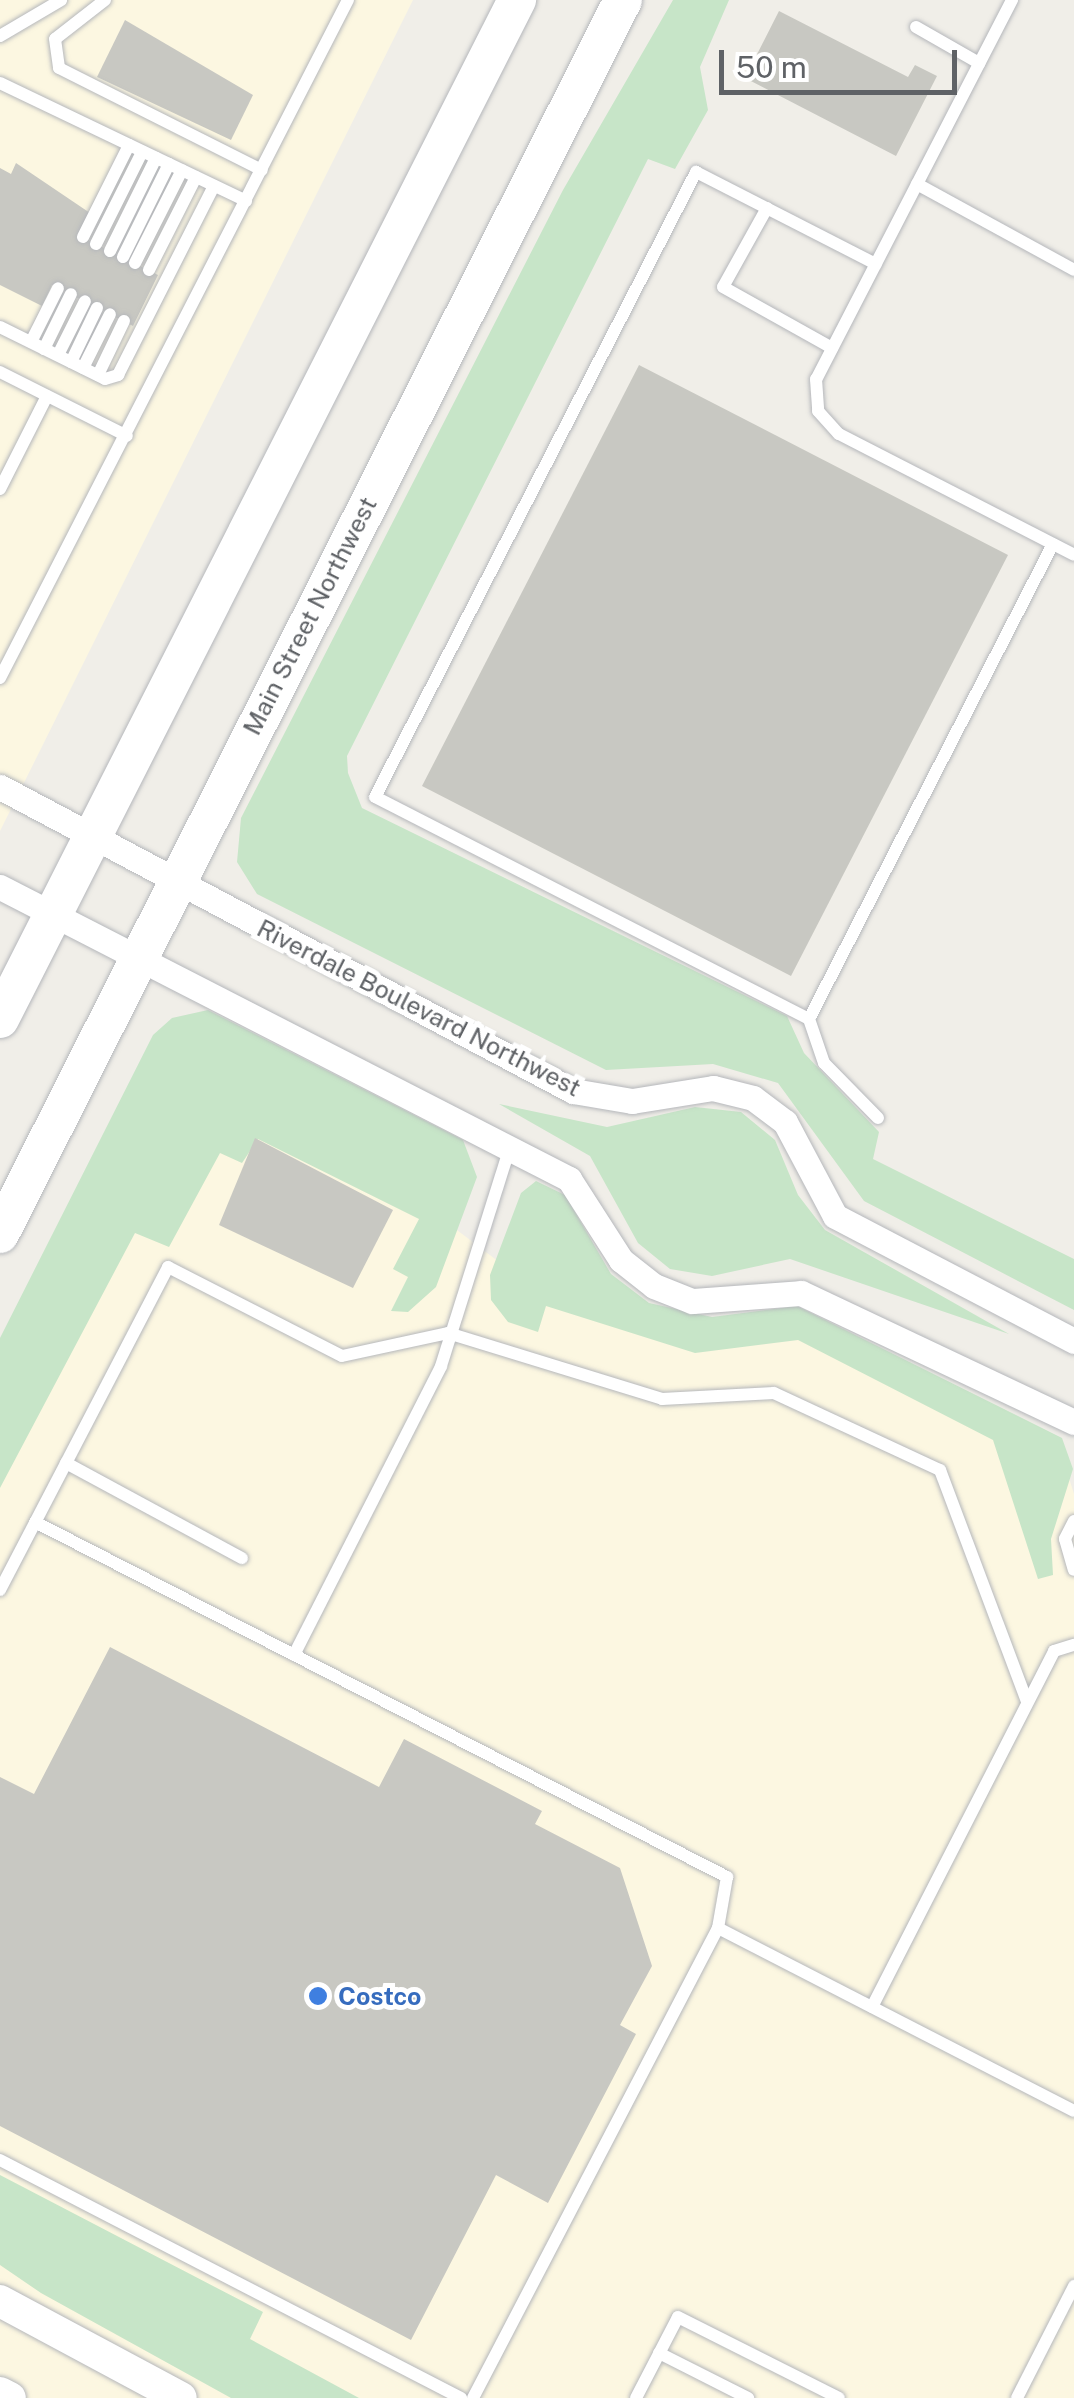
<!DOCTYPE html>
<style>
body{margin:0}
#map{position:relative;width:1074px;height:2398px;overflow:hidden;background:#f0eee8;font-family:"Public Sans",sans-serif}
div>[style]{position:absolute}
.commercial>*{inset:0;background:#fcf7e1}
.green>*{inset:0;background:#c7e5c8}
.building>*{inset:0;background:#c8c8c2}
.roads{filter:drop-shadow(0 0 2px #b5b7bb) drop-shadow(0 0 2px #b5b7bb)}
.service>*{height:12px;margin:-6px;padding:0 6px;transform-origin:6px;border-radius:6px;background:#fff}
.minor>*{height:25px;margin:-12.5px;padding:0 12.5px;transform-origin:12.5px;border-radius:12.5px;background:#fff}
.tertiary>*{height:32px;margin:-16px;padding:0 16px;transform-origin:16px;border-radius:16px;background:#fff}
.secondary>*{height:38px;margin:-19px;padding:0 19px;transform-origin:19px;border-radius:19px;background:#fff}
.dots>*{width:28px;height:28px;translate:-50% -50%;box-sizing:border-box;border:5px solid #fff;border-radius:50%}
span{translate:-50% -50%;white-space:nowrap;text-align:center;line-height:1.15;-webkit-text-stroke:10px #fff;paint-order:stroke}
.street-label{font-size:25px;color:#5f6266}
.shop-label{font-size:25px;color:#366cbe;font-weight:700}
.left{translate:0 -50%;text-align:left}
.scale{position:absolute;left:719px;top:50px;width:238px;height:45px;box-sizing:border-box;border:5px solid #5f6266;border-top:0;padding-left:12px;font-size:30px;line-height:35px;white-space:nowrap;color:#5f6266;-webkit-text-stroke:8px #fff;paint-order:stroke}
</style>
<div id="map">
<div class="commercial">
<div style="clip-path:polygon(0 0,413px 0,0 831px)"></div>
<div style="clip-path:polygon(197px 1090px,445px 1221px,532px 1287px,696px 1349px,802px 1330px,1063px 1459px,1074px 1494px,1074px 2398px,0 2398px,0 1463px)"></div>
</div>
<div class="green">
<div style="clip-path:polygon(673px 0,729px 0,700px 67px,708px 110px,675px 169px,648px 159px,347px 756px,348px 773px,362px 808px,787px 1016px,804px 1053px,879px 1132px,873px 1159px,1074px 1259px,1074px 1310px,864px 1201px,778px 1083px,713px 1064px,606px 1070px,257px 894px,237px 862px,241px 818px,563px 190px)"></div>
<div style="clip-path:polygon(208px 1010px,463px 1140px,477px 1177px,436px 1287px,408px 1312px,391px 1311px,408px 1277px,393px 1269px,419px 1219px,258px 1139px,242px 1163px,220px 1153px,169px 1247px,135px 1233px,0 1488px,0 1338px,153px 1035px,172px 1018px)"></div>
<div style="clip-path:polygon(499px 1104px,607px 1127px,695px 1107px,741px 1112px,775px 1140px,798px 1195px,825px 1230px,1009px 1334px,790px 1259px,712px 1276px,670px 1269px,638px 1243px,590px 1156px)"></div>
<div style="clip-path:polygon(536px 1181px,565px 1195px,611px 1274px,649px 1303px,712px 1317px,797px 1306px,1062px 1438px,1073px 1469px,1051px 1539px,1053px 1575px,1038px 1579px,993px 1440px,798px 1340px,695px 1353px,546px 1306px,538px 1332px,508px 1322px,491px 1300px,490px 1275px,521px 1193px)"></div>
<div style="clip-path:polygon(0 2175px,263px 2312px,250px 2339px,359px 2398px,231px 2398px,41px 2293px,0 2265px)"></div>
</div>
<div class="building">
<div style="clip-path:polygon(779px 11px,908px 77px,915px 65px,937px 76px,896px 156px,745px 78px)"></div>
<div style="clip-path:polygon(125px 20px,253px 95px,231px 140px,97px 77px)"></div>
<div style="clip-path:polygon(16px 163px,90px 213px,80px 236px,158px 275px,133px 326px,52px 285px,42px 306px,0 285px,0 168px,11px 174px)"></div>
<div style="clip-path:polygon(639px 365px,1008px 555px,791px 976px,422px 786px)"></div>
<div style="clip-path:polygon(255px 1138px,393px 1210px,353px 1288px,219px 1225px)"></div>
<div style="clip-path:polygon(110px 1647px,379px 1787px,404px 1739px,542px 1811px,535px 1824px,620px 1868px,652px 1966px,620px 2025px,636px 2034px,548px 2203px,496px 2175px,411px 2340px,0 2126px,0 1777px,34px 1794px)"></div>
</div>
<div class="roads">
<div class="service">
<div style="left:105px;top:0;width:63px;rotate:142deg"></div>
<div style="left:55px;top:39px;width:29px;rotate:82deg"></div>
<div style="left:59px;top:68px;width:227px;rotate:26.7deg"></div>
<div style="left:1012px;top:0;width:427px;rotate:117.3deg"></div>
<div style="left:816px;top:379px;width:32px;rotate:86deg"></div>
<div style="left:818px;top:411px;width:31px;rotate:48deg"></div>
<div style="left:839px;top:434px;width:264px;rotate:27.2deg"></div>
<div style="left:916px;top:27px;width:73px;rotate:29.7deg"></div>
<div style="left:0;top:36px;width:71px;rotate:-30.5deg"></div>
<div style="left:0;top:83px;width:273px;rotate:25.6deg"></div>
<div style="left:917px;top:184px;width:179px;rotate:28.7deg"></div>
<div style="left:767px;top:208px;width:90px;rotate:119.1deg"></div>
<div style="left:723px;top:287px;width:125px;rotate:29.2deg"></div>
<div style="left:83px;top:237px;width:103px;rotate:-63.4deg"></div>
<div style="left:96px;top:244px;width:103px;rotate:-63.4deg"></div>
<div style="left:110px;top:251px;width:104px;rotate:-63.7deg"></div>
<div style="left:123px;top:257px;width:104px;rotate:-63.7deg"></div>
<div style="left:135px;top:263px;width:104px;rotate:-63.2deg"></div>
<div style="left:149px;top:270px;width:104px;rotate:-63.2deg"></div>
<div style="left:0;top:327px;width:117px;rotate:26.3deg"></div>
<div style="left:105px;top:379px;width:14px;rotate:-17deg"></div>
<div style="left:118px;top:375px;width:212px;rotate:-63.1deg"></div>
<div style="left:31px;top:342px;width:60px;rotate:-63.4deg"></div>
<div style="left:44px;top:349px;width:61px;rotate:-63.9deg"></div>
<div style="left:58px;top:355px;width:60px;rotate:-63.4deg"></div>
<div style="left:71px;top:362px;width:60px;rotate:-64.3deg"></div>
<div style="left:83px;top:368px;width:60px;rotate:-63.4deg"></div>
<div style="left:0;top:372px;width:142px;rotate:26.7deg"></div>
<div style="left:98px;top:375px;width:60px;rotate:-64.3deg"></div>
<div style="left:0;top:489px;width:104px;rotate:-63.2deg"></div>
<div style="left:0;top:678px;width:762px;rotate:-62.83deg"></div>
<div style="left:809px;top:1019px;width:487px;rotate:-152.9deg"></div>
<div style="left:375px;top:797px;width:703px;rotate:-62.81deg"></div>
<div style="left:696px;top:172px;width:202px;rotate:27.1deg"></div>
<div style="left:878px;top:1118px;width:77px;rotate:-134.5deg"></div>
<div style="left:824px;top:1063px;width:46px;rotate:-108.8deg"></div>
<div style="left:809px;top:1019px;width:534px;rotate:-62.81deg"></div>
<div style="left:66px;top:1463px;width:200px;rotate:28.4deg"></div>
<div style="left:1074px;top:1521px;width:20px;rotate:117deg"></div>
<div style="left:1065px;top:1539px;width:32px;rotate:74deg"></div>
<div style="left:35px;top:1522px;width:778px;rotate:27.16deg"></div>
<div style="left:727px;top:1877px;width:52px;rotate:100deg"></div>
<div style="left:718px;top:1928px;width:400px;rotate:27.2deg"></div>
<div style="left:0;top:1590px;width:364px;rotate:-62.5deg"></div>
<div style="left:168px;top:1267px;width:195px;rotate:27.1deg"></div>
<div style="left:342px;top:1356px;width:108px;rotate:-12.2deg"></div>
<div style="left:448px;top:1333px;width:224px;rotate:17.1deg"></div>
<div style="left:662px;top:1399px;width:112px;rotate:-3.1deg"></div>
<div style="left:774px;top:1393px;width:183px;rotate:24.9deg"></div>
<div style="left:940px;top:1470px;width:247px;rotate:69.4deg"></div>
<div style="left:294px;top:1655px;width:324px;rotate:-63deg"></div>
<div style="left:441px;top:1366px;width:230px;rotate:-72.5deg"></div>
<div style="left:872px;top:2007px;width:400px;rotate:-62.9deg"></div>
<div style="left:1054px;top:1651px;width:21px;rotate:-17deg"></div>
<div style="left:0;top:2160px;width:519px;rotate:27.31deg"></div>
<div style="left:659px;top:2353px;width:100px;rotate:26.8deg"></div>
<div style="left:473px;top:2398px;width:530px;rotate:-62.47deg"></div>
<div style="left:636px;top:2398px;width:91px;rotate:-62.6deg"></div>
<div style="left:678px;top:2317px;width:180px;rotate:26.7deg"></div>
<div style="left:1017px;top:2398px;width:126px;rotate:-63deg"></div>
</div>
<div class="minor">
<div style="left:0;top:787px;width:649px;rotate:27.95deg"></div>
<div style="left:573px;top:1091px;width:60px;rotate:9.6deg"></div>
<div style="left:632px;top:1101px;width:82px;rotate:-9.1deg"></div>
<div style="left:713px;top:1088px;width:41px;rotate:14deg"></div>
<div style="left:753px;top:1098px;width:40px;rotate:37deg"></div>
<div style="left:785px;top:1122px;width:106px;rotate:62deg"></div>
<div style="left:835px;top:1216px;width:270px;rotate:27.6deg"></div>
<div style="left:0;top:887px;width:640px;rotate:27.17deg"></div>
<div style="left:569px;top:1179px;width:96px;rotate:57.3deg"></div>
<div style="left:621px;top:1260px;width:42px;rotate:38.2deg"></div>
<div style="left:654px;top:1286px;width:41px;rotate:21.5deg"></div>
<div style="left:692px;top:1301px;width:109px;rotate:-4.2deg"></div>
<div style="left:801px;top:1293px;width:302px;rotate:25.3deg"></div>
</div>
<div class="tertiary">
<div style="left:0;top:2301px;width:205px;rotate:28.2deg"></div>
<div style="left:0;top:2393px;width:11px;rotate:27deg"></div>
</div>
<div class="secondary">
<div style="left:0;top:1019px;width:1143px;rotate:-63.1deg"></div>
<div style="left:0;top:1234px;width:1382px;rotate:-63.21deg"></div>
</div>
</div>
<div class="dots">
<div style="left:318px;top:1996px;background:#3f7fe0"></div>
</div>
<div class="street-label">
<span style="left:310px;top:616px;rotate:-63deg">Main Street Northwest</span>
<span style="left:419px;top:1008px;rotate:27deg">Riverdale Boulevard Northwest</span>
</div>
<div class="shop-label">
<span class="left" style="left:338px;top:1996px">Costco</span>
</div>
<div class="scale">50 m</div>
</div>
